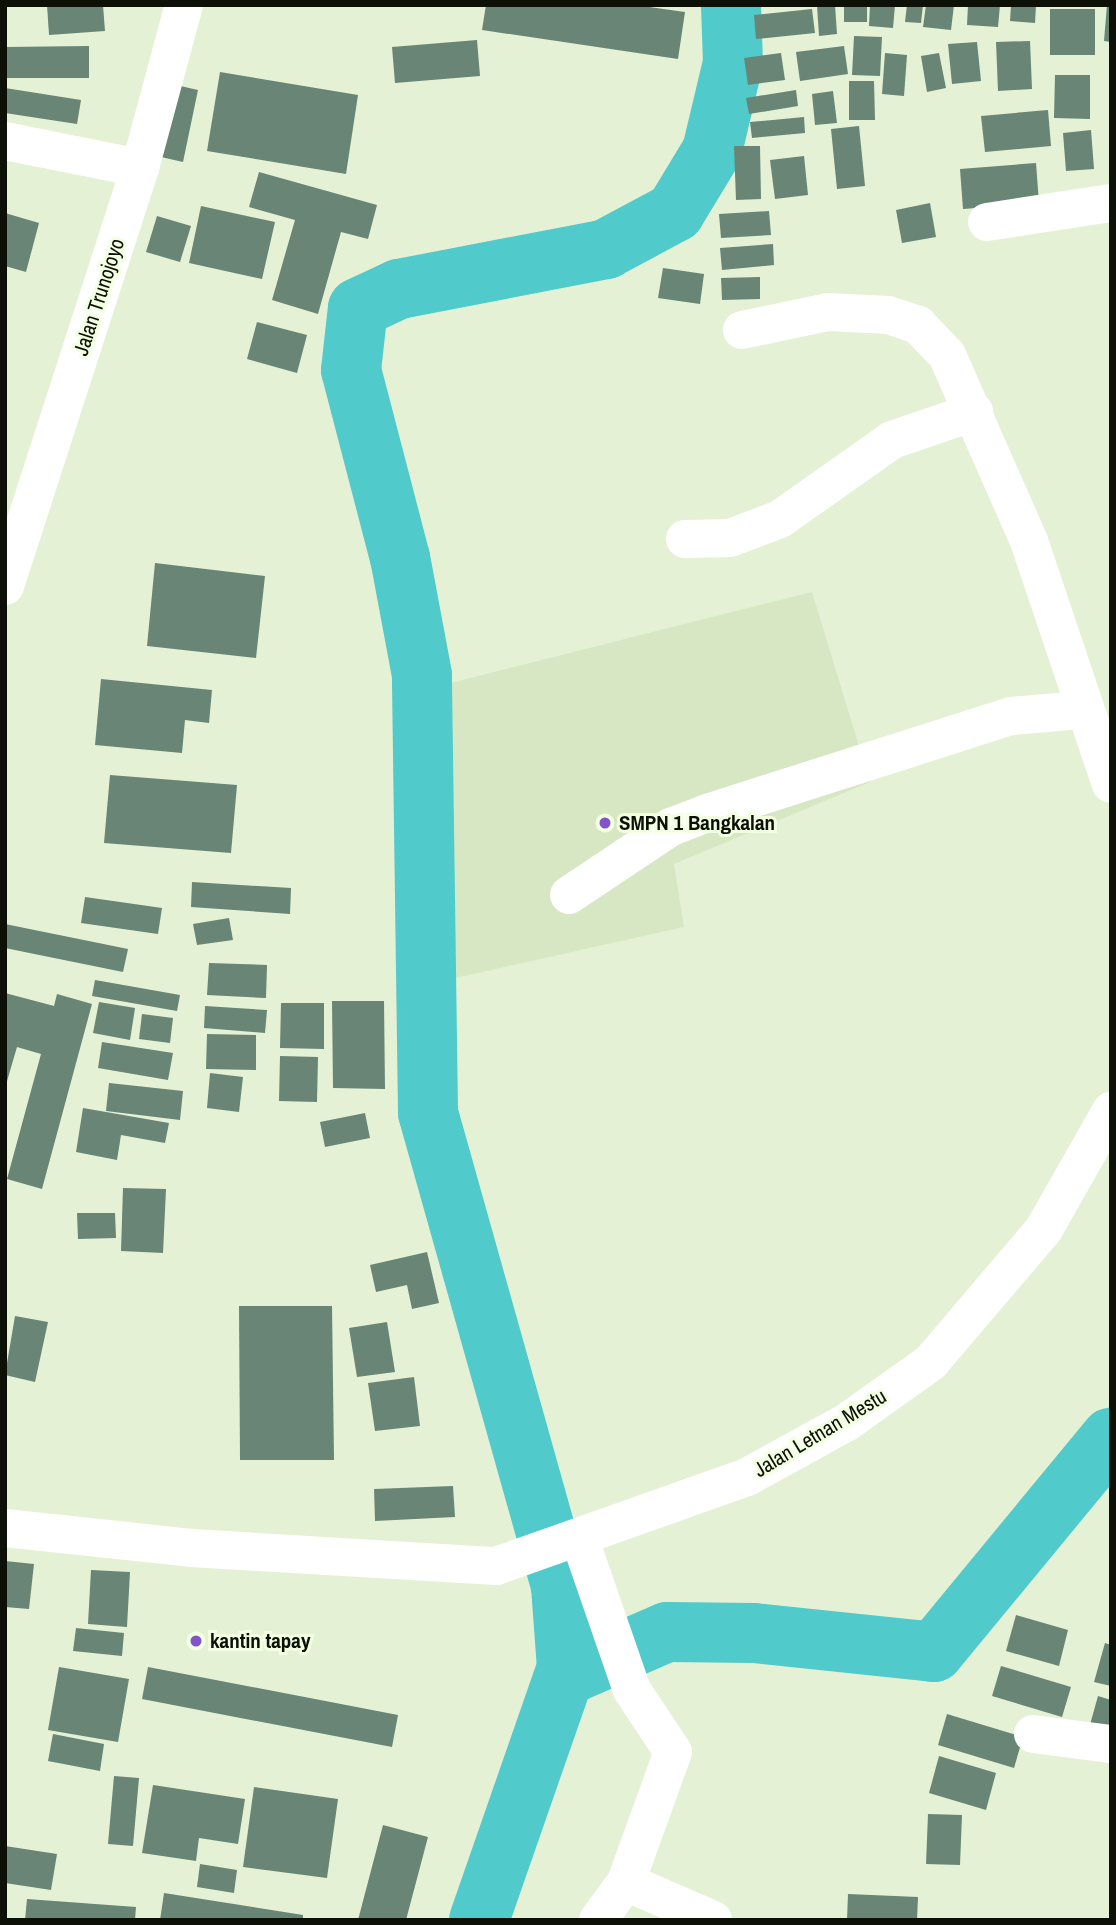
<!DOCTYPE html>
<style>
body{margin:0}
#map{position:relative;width:1116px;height:1925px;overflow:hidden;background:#e5f1d4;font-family:"Archivo Narrow",sans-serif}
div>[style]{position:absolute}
.built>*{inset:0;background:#d8e7c3}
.river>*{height:60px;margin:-30px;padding:0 30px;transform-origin:30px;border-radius:30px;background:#50caca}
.building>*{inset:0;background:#688575}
.minor>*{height:38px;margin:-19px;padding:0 19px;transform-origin:19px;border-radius:19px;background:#fff}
.tertiary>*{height:38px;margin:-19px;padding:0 19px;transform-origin:19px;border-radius:19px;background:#fff}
.secondary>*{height:38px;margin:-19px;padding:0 19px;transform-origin:19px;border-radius:19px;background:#fff}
.dots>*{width:19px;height:19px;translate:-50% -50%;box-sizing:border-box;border:4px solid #f2ffe1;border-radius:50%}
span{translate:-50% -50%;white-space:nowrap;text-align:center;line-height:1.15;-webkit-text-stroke:6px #f2ffe1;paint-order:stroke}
.street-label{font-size:21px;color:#0c1007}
.poi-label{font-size:21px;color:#0c1007;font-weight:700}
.left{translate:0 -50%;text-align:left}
.frame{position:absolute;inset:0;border:7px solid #0c1007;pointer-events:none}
</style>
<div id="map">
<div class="built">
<div style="clip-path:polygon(812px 592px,870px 782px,674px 864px,684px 927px,442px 981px,439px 686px)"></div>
</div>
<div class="river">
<div style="left:567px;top:1668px;width:10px;rotate:17deg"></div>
<div style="left:577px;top:1671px;width:98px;rotate:-23.4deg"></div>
<div style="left:667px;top:1632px;width:87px;rotate:0.7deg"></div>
<div style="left:754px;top:1633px;width:181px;rotate:6deg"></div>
<div style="left:934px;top:1652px;width:278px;rotate:-50.5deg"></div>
<div style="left:479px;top:1920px;width:267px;rotate:-70.8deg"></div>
<div style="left:567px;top:1668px;width:82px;rotate:-94.2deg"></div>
<div style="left:561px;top:1586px;width:491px;rotate:-105.7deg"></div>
<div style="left:428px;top:1113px;width:438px;rotate:-90.8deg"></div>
<div style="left:422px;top:675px;width:119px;rotate:-100.6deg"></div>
<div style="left:400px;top:558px;width:194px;rotate:-104.6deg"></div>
<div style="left:351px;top:370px;width:62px;rotate:-83.6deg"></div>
<div style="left:358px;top:308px;width:45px;rotate:-24.9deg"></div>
<div style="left:399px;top:289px;width:211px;rotate:-10.9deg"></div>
<div style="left:606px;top:249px;width:78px;rotate:-28.2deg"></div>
<div style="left:675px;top:212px;width:71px;rotate:-58.8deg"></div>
<div style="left:712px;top:151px;width:90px;rotate:-76.6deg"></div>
<div style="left:733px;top:63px;width:58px;rotate:-92deg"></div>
</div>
<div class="building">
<div style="clip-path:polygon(47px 5px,103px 5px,105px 31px,49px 35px)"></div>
<div style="clip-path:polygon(486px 5px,635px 5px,685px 12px,678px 59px,482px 30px)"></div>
<div style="clip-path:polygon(817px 5px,835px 5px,837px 34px,819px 36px)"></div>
<div style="clip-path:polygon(844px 5px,867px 5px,867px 22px,844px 22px)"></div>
<div style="clip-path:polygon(870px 5px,895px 5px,893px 28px,869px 26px)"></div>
<div style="clip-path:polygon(907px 5px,923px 5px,921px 23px,905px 22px)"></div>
<div style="clip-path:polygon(926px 5px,954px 5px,951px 30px,923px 27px)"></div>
<div style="clip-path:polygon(968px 5px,1000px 5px,998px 27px,967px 25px)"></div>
<div style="clip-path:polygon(1011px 5px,1036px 5px,1035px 23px,1010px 21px)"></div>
<div style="clip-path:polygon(1107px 5px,1111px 5px,1111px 42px,1104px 41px)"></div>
<div style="clip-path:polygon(812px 9px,815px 33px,756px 39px,754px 15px)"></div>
<div style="clip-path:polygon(1050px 9px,1095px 9px,1095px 55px,1050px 55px)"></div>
<div style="clip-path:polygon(854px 36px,882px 37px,880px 76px,852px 75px)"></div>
<div style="clip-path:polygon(477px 40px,480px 76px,395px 83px,392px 47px)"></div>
<div style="clip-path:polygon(1030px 41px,1032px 89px,998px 91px,996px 42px)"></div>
<div style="clip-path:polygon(977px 42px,981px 81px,952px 84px,948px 44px)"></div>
<div style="clip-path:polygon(89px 46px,89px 78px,5px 78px,5px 47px)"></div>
<div style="clip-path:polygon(844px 46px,848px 74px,800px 81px,796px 52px)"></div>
<div style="clip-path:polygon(781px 53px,785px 80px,748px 85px,744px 58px)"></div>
<div style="clip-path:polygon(885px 53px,907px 55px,904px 96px,882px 94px)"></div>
<div style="clip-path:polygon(939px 53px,946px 88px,927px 92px,921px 56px)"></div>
<div style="clip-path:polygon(220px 72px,358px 95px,346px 174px,207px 151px)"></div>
<div style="clip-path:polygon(1055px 75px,1090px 75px,1090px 119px,1054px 118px)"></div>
<div style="clip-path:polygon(849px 81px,874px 81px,875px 120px,849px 120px)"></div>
<div style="clip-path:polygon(176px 85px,198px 90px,183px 162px,161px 157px)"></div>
<div style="clip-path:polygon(5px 88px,81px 100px,77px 124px,5px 113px)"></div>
<div style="clip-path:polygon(796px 90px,798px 106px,749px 114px,746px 98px)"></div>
<div style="clip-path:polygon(833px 91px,837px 123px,815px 125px,812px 94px)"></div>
<div style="clip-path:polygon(1048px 110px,1051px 146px,985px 152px,981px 116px)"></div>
<div style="clip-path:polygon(804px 117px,805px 133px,752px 138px,750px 122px)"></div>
<div style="clip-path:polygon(859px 126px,865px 186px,837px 189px,831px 129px)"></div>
<div style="clip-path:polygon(1091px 130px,1094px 169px,1066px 171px,1063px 133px)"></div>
<div style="clip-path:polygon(734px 146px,760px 146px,761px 199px,736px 200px)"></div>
<div style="clip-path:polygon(804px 156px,808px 195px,775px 199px,770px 160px)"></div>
<div style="clip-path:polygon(1036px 163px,1039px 203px,963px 209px,960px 169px)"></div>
<div style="clip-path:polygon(259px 172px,377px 205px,368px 239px,341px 232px,318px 314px,272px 300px,295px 220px,249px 207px)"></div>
<div style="clip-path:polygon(930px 203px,936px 237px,902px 243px,896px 210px)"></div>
<div style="clip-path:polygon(201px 206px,275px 222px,262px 279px,189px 263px)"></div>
<div style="clip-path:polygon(769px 211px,771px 235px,721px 238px,719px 214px)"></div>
<div style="clip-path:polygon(5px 213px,39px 223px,26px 272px,5px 266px)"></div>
<div style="clip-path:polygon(157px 216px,191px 226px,180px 262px,146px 252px)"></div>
<div style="clip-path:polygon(773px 244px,774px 265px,722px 270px,720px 248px)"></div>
<div style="clip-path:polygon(663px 268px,704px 274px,700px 304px,658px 298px)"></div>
<div style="clip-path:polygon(760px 277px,760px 299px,722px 300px,721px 278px)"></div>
<div style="clip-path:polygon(257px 322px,307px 335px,297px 373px,247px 359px)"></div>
<div style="clip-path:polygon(155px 563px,265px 576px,256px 658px,147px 646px)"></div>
<div style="clip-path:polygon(101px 679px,212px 690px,209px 723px,185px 720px,182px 753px,95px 745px)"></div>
<div style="clip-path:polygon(110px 775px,237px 785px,231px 853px,104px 843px)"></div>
<div style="clip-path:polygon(192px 882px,291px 888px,290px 914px,191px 907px)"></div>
<div style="clip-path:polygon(85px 897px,162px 908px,158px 934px,81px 923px)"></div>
<div style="clip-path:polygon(229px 918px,233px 940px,197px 945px,193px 924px)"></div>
<div style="clip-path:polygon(5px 924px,128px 949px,123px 972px,5px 948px)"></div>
<div style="clip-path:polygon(209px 963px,267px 965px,266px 998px,207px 995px)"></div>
<div style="clip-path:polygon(95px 980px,180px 995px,177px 1011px,92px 996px)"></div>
<div style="clip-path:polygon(5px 993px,54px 1006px,57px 994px,92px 1004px,42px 1189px,7px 1179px,41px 1054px,17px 1047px,5px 1088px)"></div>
<div style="clip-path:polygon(332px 1001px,384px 1001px,385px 1089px,333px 1088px)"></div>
<div style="clip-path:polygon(99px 1002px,135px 1008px,130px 1040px,93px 1033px)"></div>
<div style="clip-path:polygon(281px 1003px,324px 1003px,324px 1049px,280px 1048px)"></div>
<div style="clip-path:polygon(205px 1006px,267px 1010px,265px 1033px,204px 1028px)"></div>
<div style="clip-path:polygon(142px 1014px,173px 1018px,170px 1043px,139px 1039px)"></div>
<div style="clip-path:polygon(207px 1034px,256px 1035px,256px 1070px,206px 1069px)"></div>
<div style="clip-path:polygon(102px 1042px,173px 1053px,168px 1080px,98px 1068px)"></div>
<div style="clip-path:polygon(280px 1056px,318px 1057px,317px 1102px,279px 1101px)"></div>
<div style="clip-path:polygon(210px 1073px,243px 1077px,239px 1112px,207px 1108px)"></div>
<div style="clip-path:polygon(109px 1083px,183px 1091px,180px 1120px,106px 1111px)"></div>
<div style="clip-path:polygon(83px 1108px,169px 1123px,165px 1143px,121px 1135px,117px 1160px,76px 1152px)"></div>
<div style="clip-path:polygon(365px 1113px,370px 1138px,325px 1147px,320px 1122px)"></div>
<div style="clip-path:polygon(123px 1188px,166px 1189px,163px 1253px,121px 1251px)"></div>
<div style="clip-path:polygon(77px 1213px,115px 1213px,116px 1238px,78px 1239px)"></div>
<div style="clip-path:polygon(427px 1252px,439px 1303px,412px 1309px,407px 1285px,376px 1292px,370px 1265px)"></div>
<div style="clip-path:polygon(239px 1306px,332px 1306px,334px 1460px,240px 1460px)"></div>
<div style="clip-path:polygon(15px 1316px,48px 1322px,35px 1382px,5px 1375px)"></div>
<div style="clip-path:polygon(387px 1322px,395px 1372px,357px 1377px,349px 1328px)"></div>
<div style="clip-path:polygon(414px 1377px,420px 1426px,375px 1431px,368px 1383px)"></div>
<div style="clip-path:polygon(453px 1486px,455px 1517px,375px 1521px,374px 1489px)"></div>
<div style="clip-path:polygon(5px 1561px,34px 1564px,29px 1609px,5px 1607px)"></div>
<div style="clip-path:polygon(91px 1570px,130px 1572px,127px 1627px,88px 1624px)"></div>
<div style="clip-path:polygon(1016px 1615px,1068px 1630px,1059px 1666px,1006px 1651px)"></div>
<div style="clip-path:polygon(76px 1628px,124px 1633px,122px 1656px,73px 1651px)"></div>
<div style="clip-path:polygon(1105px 1643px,1111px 1645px,1111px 1686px,1094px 1682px)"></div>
<div style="clip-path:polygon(1001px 1666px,1071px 1687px,1062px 1717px,992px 1696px)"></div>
<div style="clip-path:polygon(59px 1667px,129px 1679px,118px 1742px,48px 1730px)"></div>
<div style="clip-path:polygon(148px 1667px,398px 1715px,392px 1747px,142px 1699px)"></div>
<div style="clip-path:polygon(1098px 1696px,1111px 1700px,1111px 1735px,1089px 1728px)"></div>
<div style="clip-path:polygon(947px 1714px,1023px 1737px,1014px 1768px,938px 1745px)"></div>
<div style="clip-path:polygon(53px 1734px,104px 1744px,100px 1771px,48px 1761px)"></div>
<div style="clip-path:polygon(939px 1756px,996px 1773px,986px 1810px,929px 1793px)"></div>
<div style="clip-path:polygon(114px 1776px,139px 1778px,133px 1846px,108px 1844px)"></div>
<div style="clip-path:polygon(153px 1785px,245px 1799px,238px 1844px,199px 1838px,196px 1861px,142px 1853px)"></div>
<div style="clip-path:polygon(254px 1787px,338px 1799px,327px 1878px,243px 1867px)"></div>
<div style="clip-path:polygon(928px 1814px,962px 1815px,960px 1865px,926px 1864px)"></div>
<div style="clip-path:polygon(383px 1825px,428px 1837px,406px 1920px,358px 1920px)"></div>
<div style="clip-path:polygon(5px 1846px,57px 1854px,51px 1890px,5px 1883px)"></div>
<div style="clip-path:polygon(200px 1864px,237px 1870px,234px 1893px,197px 1887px)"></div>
<div style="clip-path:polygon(164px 1893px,303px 1915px,303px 1920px,160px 1920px)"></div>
<div style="clip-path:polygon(848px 1894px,918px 1897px,917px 1920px,847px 1920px)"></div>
<div style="clip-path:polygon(27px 1899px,136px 1907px,135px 1920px,25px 1920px)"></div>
</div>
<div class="minor">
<div style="left:5px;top:141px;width:138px;rotate:11.3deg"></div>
<div style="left:987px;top:222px;width:125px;rotate:-8.7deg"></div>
<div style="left:742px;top:330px;width:88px;rotate:-11.8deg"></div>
<div style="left:828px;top:312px;width:60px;rotate:2.9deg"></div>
<div style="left:888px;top:315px;width:32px;rotate:18deg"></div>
<div style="left:918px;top:325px;width:42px;rotate:46deg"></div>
<div style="left:947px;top:355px;width:203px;rotate:66.2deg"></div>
<div style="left:1029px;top:541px;width:256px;rotate:71.4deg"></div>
<div style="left:685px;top:539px;width:45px;rotate:-1.3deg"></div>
<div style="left:730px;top:538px;width:53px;rotate:-20.8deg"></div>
<div style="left:780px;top:519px;width:137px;rotate:-35.2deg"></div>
<div style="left:892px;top:440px;width:87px;rotate:-18.9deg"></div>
<div style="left:569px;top:895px;width:123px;rotate:-33.7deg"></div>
<div style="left:671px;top:827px;width:39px;rotate:-21deg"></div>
<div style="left:707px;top:813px;width:319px;rotate:-17.7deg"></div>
<div style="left:1011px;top:716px;width:70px;rotate:-4.9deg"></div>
<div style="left:580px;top:1540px;width:159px;rotate:70.9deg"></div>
<div style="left:632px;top:1690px;width:74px;rotate:56.5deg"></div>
<div style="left:673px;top:1752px;width:138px;rotate:109.9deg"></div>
<div style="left:626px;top:1882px;width:47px;rotate:126.4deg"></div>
<div style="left:1033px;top:1734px;width:79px;rotate:7.3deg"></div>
<div style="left:626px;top:1882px;width:95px;rotate:23.6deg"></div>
</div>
<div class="tertiary">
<div style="left:5px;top:1528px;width:187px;rotate:6.1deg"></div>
<div style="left:191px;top:1548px;width:306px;rotate:3.4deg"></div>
<div style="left:496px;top:1566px;width:266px;rotate:-19.5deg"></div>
<div style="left:747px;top:1477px;width:114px;rotate:-28.8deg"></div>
<div style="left:847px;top:1422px;width:103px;rotate:-35.5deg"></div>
<div style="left:931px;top:1362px;width:175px;rotate:-49.6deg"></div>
<div style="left:1044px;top:1229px;width:136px;rotate:-60.4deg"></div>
</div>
<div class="secondary">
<div style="left:5px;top:586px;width:439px;rotate:-72.1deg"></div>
<div style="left:140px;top:168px;width:169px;rotate:-74.9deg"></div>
</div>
<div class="dots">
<div style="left:605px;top:823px;background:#8353cb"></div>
<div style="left:196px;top:1641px;background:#8353cb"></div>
</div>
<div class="street-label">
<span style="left:99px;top:297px;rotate:-72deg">Jalan Trunojoyo</span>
<span style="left:820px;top:1433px;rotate:-31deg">Jalan Letnan Mestu</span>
</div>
<div class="poi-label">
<span class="left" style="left:619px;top:823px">SMPN 1 Bangkalan</span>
<span class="left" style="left:210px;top:1641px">kantin tapay</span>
</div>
<div class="frame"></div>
</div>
